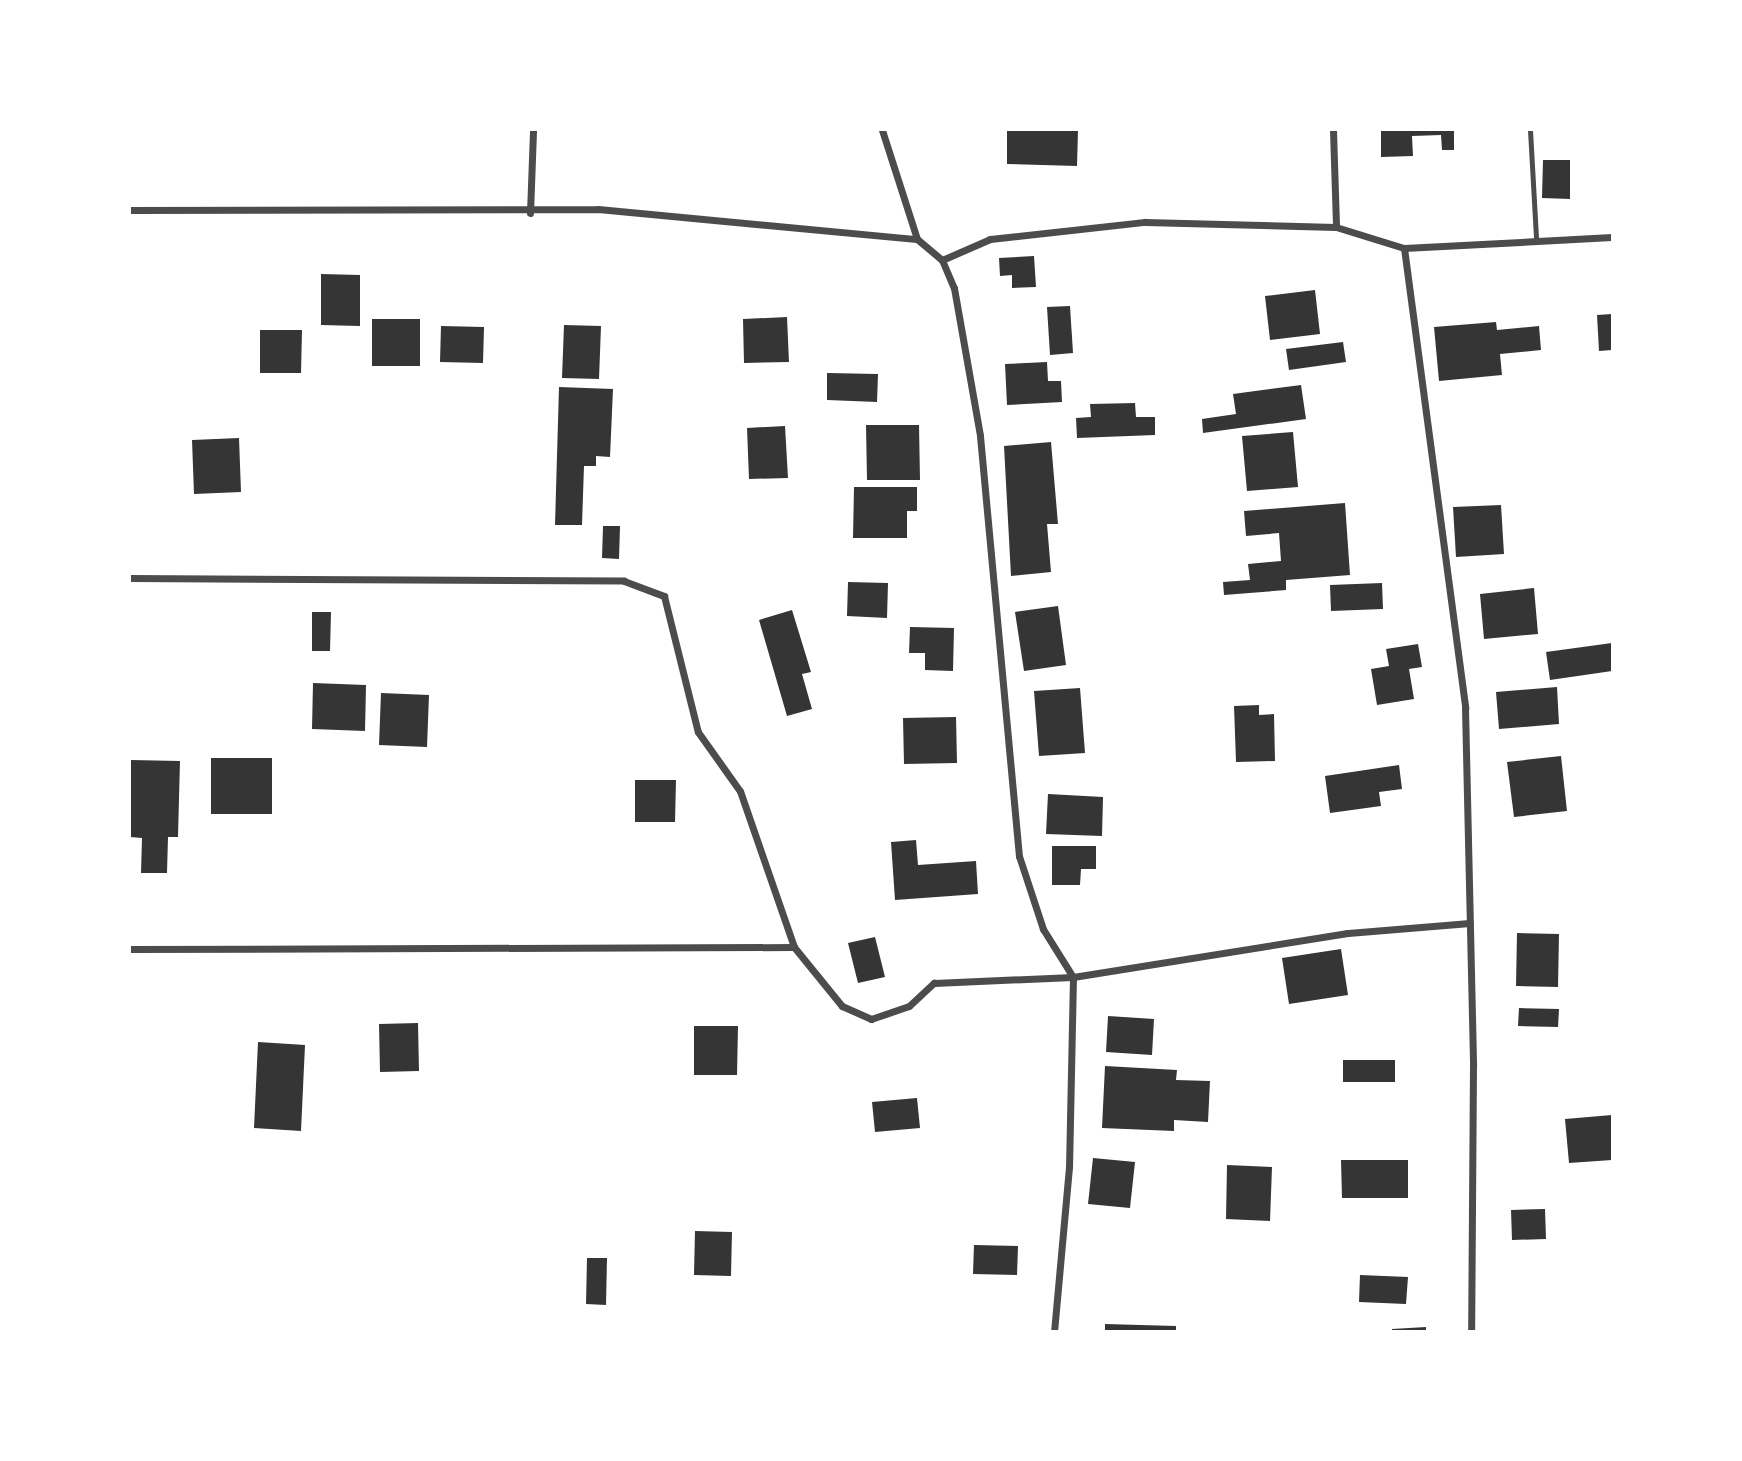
<!DOCTYPE html>
<style>
body{margin:0}
#map{position:relative;width:1742px;height:1461px;overflow:hidden;background:#fff;font-family:Montserrat,sans-serif}
div>[style]{position:absolute}
.building>*{inset:0;background:#353535}
.service>*{height:5px;margin:-2.5px;padding:0 2.5px;transform-origin:2.5px;border-radius:2.5px;background:#4c4c4c}
.minor>*{height:7px;margin:-3.5px;padding:0 3.5px;transform-origin:3.5px;border-radius:3.5px;background:#4c4c4c}
span{translate:-50% -50%;white-space:nowrap;text-align:center;line-height:1.15;-webkit-text-stroke:7px #fff;paint-order:stroke}
.frame{position:absolute;inset:0;border:131px solid #fff;pointer-events:none}
</style>
<div id="map">
<div class="building">
<div style="clip-path:polygon(1007px 130px,1078px 130px,1077px 166px,1007px 164px)"></div>
<div style="clip-path:polygon(1381px 130px,1454px 130px,1454px 150px,1442px 150px,1441px 135px,1412px 136px,1413px 156px,1381px 157px)"></div>
<div style="clip-path:polygon(1543px 160px,1570px 160px,1570px 199px,1542px 198px)"></div>
<div style="clip-path:polygon(1034px 256px,1036px 287px,1012px 288px,1012px 275px,1000px 276px,999px 258px)"></div>
<div style="clip-path:polygon(321px 274px,360px 275px,360px 326px,321px 325px)"></div>
<div style="clip-path:polygon(1315px 290px,1320px 334px,1270px 340px,1265px 296px)"></div>
<div style="clip-path:polygon(1070px 306px,1073px 353px,1050px 355px,1047px 307px)"></div>
<div style="clip-path:polygon(1612px 314px,1612px 350px,1599px 351px,1597px 315px)"></div>
<div style="clip-path:polygon(787px 317px,789px 362px,744px 363px,743px 319px)"></div>
<div style="clip-path:polygon(372px 319px,420px 319px,420px 366px,372px 366px)"></div>
<div style="clip-path:polygon(1496px 322px,1497px 330px,1539px 326px,1541px 350px,1500px 354px,1502px 375px,1439px 381px,1434px 327px)"></div>
<div style="clip-path:polygon(564px 325px,601px 326px,599px 379px,562px 378px)"></div>
<div style="clip-path:polygon(441px 326px,484px 327px,483px 363px,440px 362px)"></div>
<div style="clip-path:polygon(260px 330px,302px 330px,301px 373px,260px 373px)"></div>
<div style="clip-path:polygon(1343px 342px,1346px 362px,1289px 370px,1286px 349px)"></div>
<div style="clip-path:polygon(1047px 362px,1048px 381px,1061px 381px,1062px 402px,1007px 405px,1005px 364px)"></div>
<div style="clip-path:polygon(827px 373px,878px 374px,877px 402px,827px 400px)"></div>
<div style="clip-path:polygon(1301px 385px,1306px 419px,1203px 433px,1202px 419px,1236px 414px,1233px 394px)"></div>
<div style="clip-path:polygon(559px 387px,613px 389px,610px 457px,596px 456px,596px 466px,584px 466px,582px 525px,555px 525px)"></div>
<div style="clip-path:polygon(1135px 403px,1136px 417px,1155px 417px,1155px 435px,1077px 438px,1076px 418px,1091px 417px,1090px 404px)"></div>
<div style="clip-path:polygon(866px 425px,919px 425px,920px 480px,867px 480px)"></div>
<div style="clip-path:polygon(785px 426px,788px 478px,749px 479px,747px 428px)"></div>
<div style="clip-path:polygon(1293px 432px,1298px 487px,1247px 491px,1242px 436px)"></div>
<div style="clip-path:polygon(239px 438px,241px 492px,194px 494px,192px 440px)"></div>
<div style="clip-path:polygon(1051px 442px,1058px 524px,1047px 524px,1051px 572px,1011px 576px,1004px 446px)"></div>
<div style="clip-path:polygon(854px 487px,917px 487px,917px 511px,907px 511px,907px 538px,853px 538px)"></div>
<div style="clip-path:polygon(1345px 503px,1350px 575px,1286px 580px,1286px 590px,1224px 595px,1223px 582px,1250px 580px,1248px 564px,1281px 561px,1279px 533px,1246px 536px,1244px 511px)"></div>
<div style="clip-path:polygon(1501px 505px,1504px 554px,1456px 557px,1453px 507px)"></div>
<div style="clip-path:polygon(603px 526px,620px 526px,619px 559px,602px 558px)"></div>
<div style="clip-path:polygon(848px 582px,888px 583px,887px 618px,847px 616px)"></div>
<div style="clip-path:polygon(1382px 583px,1383px 609px,1331px 611px,1330px 585px)"></div>
<div style="clip-path:polygon(1534px 588px,1538px 634px,1484px 639px,1480px 594px)"></div>
<div style="clip-path:polygon(1058px 606px,1066px 665px,1024px 671px,1015px 612px)"></div>
<div style="clip-path:polygon(792px 610px,811px 672px,802px 674px,812px 709px,787px 716px,759px 620px)"></div>
<div style="clip-path:polygon(312px 612px,331px 612px,330px 651px,312px 651px)"></div>
<div style="clip-path:polygon(910px 627px,954px 628px,953px 671px,925px 670px,925px 653px,909px 653px)"></div>
<div style="clip-path:polygon(1612px 643px,1612px 671px,1550px 680px,1546px 652px)"></div>
<div style="clip-path:polygon(1418px 644px,1422px 667px,1409px 669px,1414px 699px,1377px 705px,1371px 669px,1389px 666px,1386px 649px)"></div>
<div style="clip-path:polygon(313px 683px,366px 685px,365px 731px,312px 729px)"></div>
<div style="clip-path:polygon(1557px 687px,1559px 724px,1499px 729px,1496px 692px)"></div>
<div style="clip-path:polygon(1080px 688px,1085px 753px,1039px 756px,1034px 691px)"></div>
<div style="clip-path:polygon(381px 693px,429px 695px,427px 747px,379px 745px)"></div>
<div style="clip-path:polygon(1259px 705px,1259px 715px,1274px 714px,1275px 761px,1236px 762px,1234px 706px)"></div>
<div style="clip-path:polygon(956px 717px,957px 763px,904px 764px,903px 718px)"></div>
<div style="clip-path:polygon(1561px 756px,1567px 811px,1514px 817px,1507px 762px)"></div>
<div style="clip-path:polygon(211px 758px,272px 758px,272px 814px,211px 814px)"></div>
<div style="clip-path:polygon(131px 760px,180px 761px,178px 837px,168px 837px,167px 873px,141px 873px,142px 838px,130px 837px)"></div>
<div style="clip-path:polygon(1399px 765px,1402px 789px,1379px 792px,1381px 806px,1330px 813px,1325px 776px)"></div>
<div style="clip-path:polygon(635px 780px,676px 780px,675px 822px,635px 822px)"></div>
<div style="clip-path:polygon(1048px 794px,1103px 797px,1102px 836px,1046px 834px)"></div>
<div style="clip-path:polygon(916px 840px,918px 865px,976px 861px,978px 894px,895px 900px,891px 842px)"></div>
<div style="clip-path:polygon(1052px 846px,1096px 846px,1096px 869px,1081px 869px,1080px 885px,1052px 885px)"></div>
<div style="clip-path:polygon(1517px 933px,1559px 934px,1558px 987px,1516px 986px)"></div>
<div style="clip-path:polygon(875px 937px,885px 977px,858px 983px,848px 943px)"></div>
<div style="clip-path:polygon(1341px 949px,1348px 995px,1289px 1004px,1282px 958px)"></div>
<div style="clip-path:polygon(1519px 1008px,1559px 1009px,1558px 1027px,1518px 1026px)"></div>
<div style="clip-path:polygon(1108px 1016px,1154px 1019px,1152px 1055px,1106px 1052px)"></div>
<div style="clip-path:polygon(418px 1023px,419px 1071px,380px 1072px,379px 1024px)"></div>
<div style="clip-path:polygon(694px 1026px,738px 1026px,737px 1075px,694px 1075px)"></div>
<div style="clip-path:polygon(258px 1042px,305px 1045px,301px 1131px,254px 1128px)"></div>
<div style="clip-path:polygon(1343px 1060px,1395px 1060px,1395px 1082px,1343px 1082px)"></div>
<div style="clip-path:polygon(1105px 1066px,1177px 1070px,1176px 1080px,1210px 1081px,1208px 1122px,1174px 1120px,1174px 1131px,1102px 1128px)"></div>
<div style="clip-path:polygon(917px 1098px,920px 1128px,875px 1132px,872px 1102px)"></div>
<div style="clip-path:polygon(1612px 1115px,1612px 1160px,1569px 1163px,1565px 1119px)"></div>
<div style="clip-path:polygon(1093px 1158px,1135px 1162px,1130px 1208px,1088px 1204px)"></div>
<div style="clip-path:polygon(1341px 1160px,1408px 1160px,1408px 1198px,1342px 1198px)"></div>
<div style="clip-path:polygon(1227px 1165px,1272px 1167px,1270px 1221px,1226px 1219px)"></div>
<div style="clip-path:polygon(1545px 1209px,1546px 1239px,1512px 1240px,1511px 1210px)"></div>
<div style="clip-path:polygon(695px 1231px,732px 1232px,731px 1276px,694px 1275px)"></div>
<div style="clip-path:polygon(974px 1245px,1018px 1246px,1017px 1275px,973px 1274px)"></div>
<div style="clip-path:polygon(587px 1258px,607px 1258px,606px 1305px,586px 1304px)"></div>
<div style="clip-path:polygon(1360px 1275px,1408px 1277px,1406px 1304px,1359px 1302px)"></div>
<div style="clip-path:polygon(1105px 1324px,1176px 1326px,1176px 1332px,1105px 1332px)"></div>
<div style="clip-path:polygon(1426px 1327px,1426px 1332px,1392px 1332px,1392px 1329px)"></div>
</div>
<div class="service">
<div style="left:1530px;top:130px;width:109px;rotate:86.8deg"></div>
</div>
<div class="minor">
<div style="left:882px;top:130px;width:114px;rotate:72.2deg"></div>
<div style="left:917px;top:239px;width:33px;rotate:40deg"></div>
<div style="left:942px;top:260px;width:30px;rotate:67deg"></div>
<div style="left:954px;top:288px;width:150px;rotate:80deg"></div>
<div style="left:980px;top:436px;width:422px;rotate:84.7deg"></div>
<div style="left:1019px;top:856px;width:77px;rotate:71.8deg"></div>
<div style="left:1043px;top:929px;width:57px;rotate:58deg"></div>
<div style="left:1073px;top:977px;width:190px;rotate:91.2deg"></div>
<div style="left:1069px;top:1167px;width:166px;rotate:95.2deg"></div>
<div style="left:1333px;top:130px;width:97px;rotate:88.2deg"></div>
<div style="left:130px;top:210px;width:468px;rotate:-0.1deg"></div>
<div style="left:598px;top:209px;width:320px;rotate:5.4deg"></div>
<div style="left:530px;top:213px;width:83px;rotate:-87.9deg"></div>
<div style="left:1404px;top:248px;width:464px;rotate:82.4deg"></div>
<div style="left:1465px;top:708px;width:357px;rotate:88.7deg"></div>
<div style="left:1473px;top:1065px;width:267px;rotate:90.4deg"></div>
<div style="left:942px;top:260px;width:52px;rotate:-23.6deg"></div>
<div style="left:990px;top:239px;width:156px;rotate:-6.3deg"></div>
<div style="left:1145px;top:222px;width:191px;rotate:1.5deg"></div>
<div style="left:1336px;top:227px;width:71px;rotate:17.2deg"></div>
<div style="left:1404px;top:248px;width:208px;rotate:-3deg"></div>
<div style="left:130px;top:578px;width:494px;rotate:0.3deg"></div>
<div style="left:624px;top:581px;width:43px;rotate:20.6deg"></div>
<div style="left:664px;top:596px;width:140px;rotate:76deg"></div>
<div style="left:698px;top:732px;width:72px;rotate:54.6deg"></div>
<div style="left:740px;top:791px;width:165px;rotate:70.9deg"></div>
<div style="left:130px;top:949px;width:664px;rotate:-0.17deg"></div>
<div style="left:794px;top:947px;width:76px;rotate:50.9deg"></div>
<div style="left:842px;top:1006px;width:32px;rotate:24deg"></div>
<div style="left:871px;top:1019px;width:40px;rotate:-18.9deg"></div>
<div style="left:909px;top:1006px;width:34px;rotate:-43deg"></div>
<div style="left:934px;top:983px;width:139px;rotate:-2.5deg"></div>
<div style="left:1073px;top:977px;width:278px;rotate:-9.1deg"></div>
<div style="left:1348px;top:933px;width:122px;rotate:-4.7deg"></div>
</div>
<div class="frame"></div>
</div>
